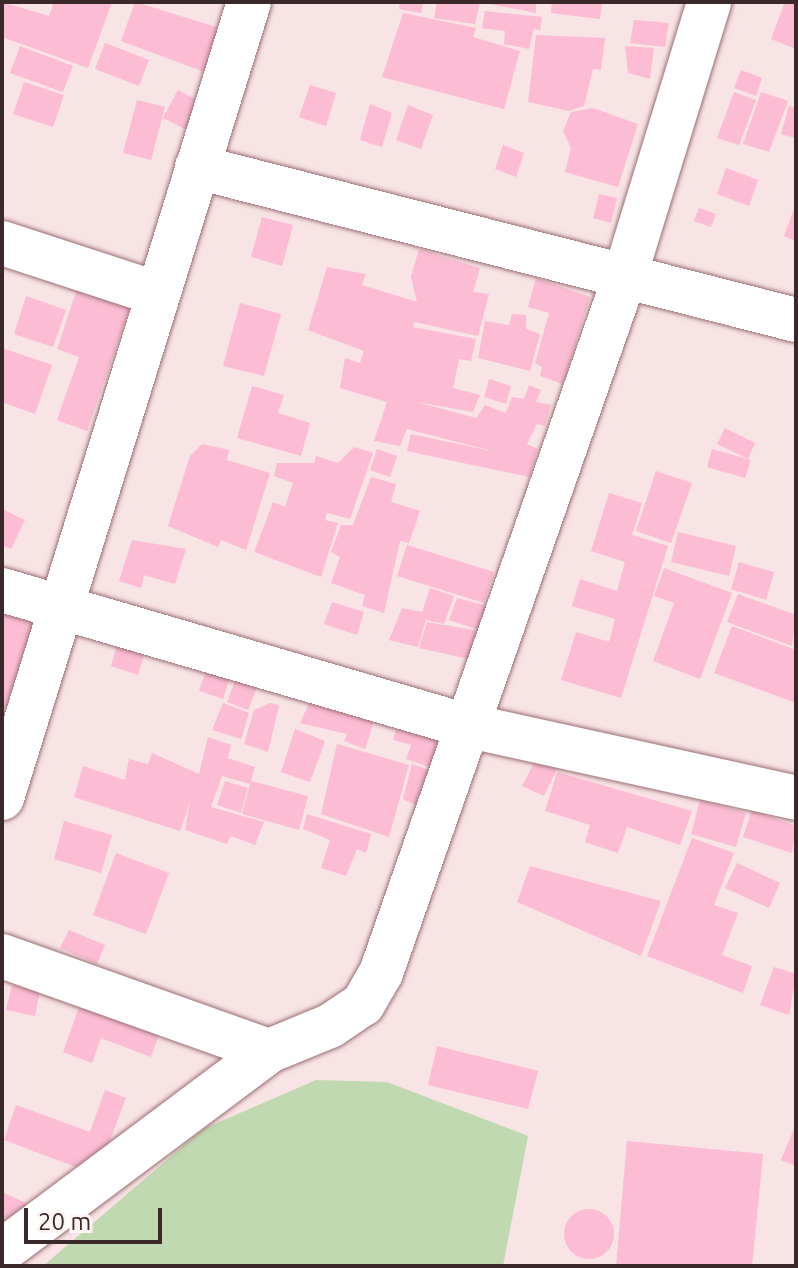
<!DOCTYPE html>
<style>
body{margin:0}
#map{position:relative;width:798px;height:1268px;overflow:hidden;background:#f8e3e5;font-family:Ubuntu,sans-serif}
div>[style]{position:absolute}
.green>*{inset:0;background:#c0d9b0}
.building>*{inset:0;background:#fbbcd4}
.round{border-radius:50%}
.roads{filter:drop-shadow(0 0 2px #9b6f72) drop-shadow(0 0 2px #9b6f72)}
.street>*{height:44px;margin:-22px;padding:0 22px;transform-origin:22px;border-radius:22px;background:#fff}
span{translate:-50% -50%;white-space:nowrap;text-align:center;line-height:1.15;-webkit-text-stroke:6px #fef4f4;paint-order:stroke}
.frame{position:absolute;inset:0;border:4px solid #3b282a;pointer-events:none}
.scale{position:absolute;left:24px;top:1208px;width:138px;height:36px;box-sizing:border-box;border:4px solid #3b282a;border-top:0;padding-left:10px;font-size:24px;line-height:28px;white-space:nowrap;color:#3b282a;-webkit-text-stroke:6px #fef4f4;paint-order:stroke}
</style>
<div id="map">
<div class="green">
<div style="clip-path:polygon(316px 1080px,387px 1082px,528px 1136px,503px 1266px,43px 1266px,203px 1129px)"></div>
</div>
<div class="building">
<div style="clip-path:polygon(2px 2px,49px 16px,54px 2px,112px 2px,88px 68px,2px 37px)"></div>
<div style="clip-path:polygon(135px 2px,223px 29px,207px 73px,121px 41px)"></div>
<div style="clip-path:polygon(400px 2px,423px 2px,421px 13px,399px 9px)"></div>
<div style="clip-path:polygon(437px 2px,480px 2px,475px 24px,434px 18px)"></div>
<div style="clip-path:polygon(484px 2px,536px 2px,536px 13px,484px 3px)"></div>
<div style="clip-path:polygon(552px 2px,602px 2px,600px 19px,551px 13px)"></div>
<div style="clip-path:polygon(785px 2px,796px 2px,796px 49px,771px 39px)"></div>
<div style="clip-path:polygon(485px 11px,542px 17px,540px 31px,534px 28px,529px 49px,504px 44px,505px 31px,482px 28px)"></div>
<div style="clip-path:polygon(403px 13px,476px 28px,473px 37px,520px 51px,504px 109px,382px 77px)"></div>
<div style="clip-path:polygon(634px 20px,669px 23px,665px 47px,630px 43px)"></div>
<div style="clip-path:polygon(536px 35px,605px 38px,601px 70px,593px 69px,584px 106px,569px 111px,528px 102px)"></div>
<div style="clip-path:polygon(105px 43px,149px 60px,139px 86px,95px 69px)"></div>
<div style="clip-path:polygon(20px 46px,73px 66px,63px 92px,10px 73px)"></div>
<div style="clip-path:polygon(625px 46px,654px 48px,650px 79px,628px 73px)"></div>
<div style="clip-path:polygon(741px 70px,762px 78px,756px 96px,734px 88px)"></div>
<div style="clip-path:polygon(24px 82px,64px 95px,53px 127px,13px 114px)"></div>
<div style="clip-path:polygon(310px 85px,336px 93px,326px 126px,299px 117px)"></div>
<div style="clip-path:polygon(178px 90px,201px 102px,187px 130px,163px 118px)"></div>
<div style="clip-path:polygon(734px 92px,756px 100px,739px 145px,717px 138px)"></div>
<div style="clip-path:polygon(761px 92px,788px 101px,769px 152px,743px 144px)"></div>
<div style="clip-path:polygon(137px 100px,165px 107px,151px 160px,123px 153px)"></div>
<div style="clip-path:polygon(370px 104px,392px 113px,382px 147px,360px 140px)"></div>
<div style="clip-path:polygon(408px 105px,433px 115px,421px 149px,396px 140px)"></div>
<div style="clip-path:polygon(789px 106px,796px 108px,796px 138px,781px 134px)"></div>
<div style="clip-path:polygon(593px 108px,638px 124px,618px 187px,565px 172px,571px 148px,563px 131px,571px 112px)"></div>
<div style="clip-path:polygon(503px 145px,524px 153px,516px 177px,495px 169px)"></div>
<div style="clip-path:polygon(726px 168px,758px 180px,749px 206px,717px 194px)"></div>
<div style="clip-path:polygon(599px 194px,617px 198px,611px 223px,593px 218px)"></div>
<div style="clip-path:polygon(796px 203px,796px 241px,784px 236px)"></div>
<div style="clip-path:polygon(699px 208px,716px 214px,711px 227px,694px 221px)"></div>
<div style="clip-path:polygon(262px 217px,293px 225px,282px 266px,251px 257px)"></div>
<div style="clip-path:polygon(419px 249px,480px 268px,473px 292px,489px 294px,478px 336px,414px 322px,413px 327px,476px 339px,471px 361px,459px 359px,453px 388px,480px 395px,473px 412px,417px 402px,476px 418px,485px 405px,506px 413px,512px 397px,524px 399px,529px 385px,541px 390px,536px 402px,551px 405px,545px 426px,537px 424px,527px 444px,538px 449px,529px 477px,407px 451px,411px 434px,496px 452px,407px 429px,400px 446px,374px 441px,387px 402px,340px 388px,345px 358px,360px 363px,364px 351px,308px 330px,327px 267px,366px 274px,362px 285px,417px 302px,411px 277px)"></div>
<div style="clip-path:polygon(536px 278px,590px 297px,563px 384px,540px 376px,542px 367px,535px 363px,549px 313px,528px 307px)"></div>
<div style="clip-path:polygon(77px 289px,130px 307px,87px 431px,57px 420px,79px 357px,57px 349px)"></div>
<div style="clip-path:polygon(26px 296px,66px 310px,53px 347px,14px 334px)"></div>
<div style="clip-path:polygon(240px 303px,281px 314px,264px 376px,223px 366px)"></div>
<div style="clip-path:polygon(512px 314px,526px 315px,526px 329px,540px 334px,530px 371px,478px 358px,485px 321px,509px 325px)"></div>
<div style="clip-path:polygon(2px 348px,52px 365px,35px 414px,2px 402px)"></div>
<div style="clip-path:polygon(489px 379px,511px 386px,506px 404px,484px 397px)"></div>
<div style="clip-path:polygon(252px 386px,284px 395px,278px 413px,310px 423px,301px 456px,237px 438px)"></div>
<div style="clip-path:polygon(725px 428px,755px 443px,748px 459px,717px 444px)"></div>
<div style="clip-path:polygon(202px 444px,229px 450px,227px 460px,270px 473px,246px 550px,221px 540px,218px 547px,168px 526px,190px 456px)"></div>
<div style="clip-path:polygon(354px 447px,373px 453px,350px 519px,327px 513px,325px 520px,338px 523px,321px 577px,254px 552px,273px 502px,285px 507px,293px 483px,274px 476px,277px 463px,314px 463px,316px 456px,338px 463px)"></div>
<div style="clip-path:polygon(377px 449px,397px 456px,390px 477px,370px 470px)"></div>
<div style="clip-path:polygon(712px 449px,751px 460px,745px 478px,707px 467px)"></div>
<div style="clip-path:polygon(656px 471px,692px 483px,671px 543px,636px 531px)"></div>
<div style="clip-path:polygon(371px 477px,396px 484px,391px 502px,420px 511px,409px 543px,400px 541px,384px 613px,362px 606px,365px 595px,331px 583px,340px 557px,331px 552px,341px 525px,353px 525px)"></div>
<div style="clip-path:polygon(609px 493px,642px 503px,632px 535px,668px 546px,621px 698px,561px 680px,576px 632px,609px 642px,615px 619px,572px 606px,580px 579px,617px 591px,625px 562px,591px 551px)"></div>
<div style="clip-path:polygon(2px 509px,25px 520px,11px 549px,2px 545px)"></div>
<div style="clip-path:polygon(678px 532px,736px 546px,729px 576px,671px 562px)"></div>
<div style="clip-path:polygon(132px 540px,186px 549px,175px 584px,144px 575px,141px 588px,119px 581px)"></div>
<div style="clip-path:polygon(407px 545px,494px 572px,484px 603px,397px 576px)"></div>
<div style="clip-path:polygon(739px 562px,774px 572px,766px 600px,731px 589px)"></div>
<div style="clip-path:polygon(664px 568px,732px 593px,700px 679px,653px 661px,674px 603px,654px 596px)"></div>
<div style="clip-path:polygon(430px 588px,454px 596px,444px 624px,426px 620px,418px 647px,389px 640px,402px 608px,422px 612px)"></div>
<div style="clip-path:polygon(738px 594px,796px 615px,792px 646px,727px 622px)"></div>
<div style="clip-path:polygon(457px 598px,488px 606px,479px 630px,449px 620px)"></div>
<div style="clip-path:polygon(332px 602px,364px 612px,357px 635px,324px 624px)"></div>
<div style="clip-path:polygon(2px 608px,37px 620px,6px 707px,2px 705px)"></div>
<div style="clip-path:polygon(427px 622px,479px 631px,469px 659px,419px 648px)"></div>
<div style="clip-path:polygon(732px 626px,796px 650px,796px 703px,714px 673px)"></div>
<div style="clip-path:polygon(117px 645px,144px 654px,138px 675px,111px 666px)"></div>
<div style="clip-path:polygon(208px 665px,231px 674px,223px 699px,199px 691px)"></div>
<div style="clip-path:polygon(236px 679px,257px 687px,248px 710px,227px 702px)"></div>
<div style="clip-path:polygon(311px 699px,374px 721px,365px 749px,344px 741px,347px 734px,300px 723px)"></div>
<div style="clip-path:polygon(223px 703px,249px 713px,241px 739px,212px 730px)"></div>
<div style="clip-path:polygon(270px 703px,279px 705px,268px 752px,244px 744px,254px 710px)"></div>
<div style="clip-path:polygon(403px 709px,444px 723px,438px 770px,406px 759px,411px 745px,393px 740px)"></div>
<div style="clip-path:polygon(295px 729px,325px 741px,310px 782px,281px 772px)"></div>
<div style="clip-path:polygon(208px 737px,231px 745px,228px 758px,255px 767px,251px 781px,308px 796px,299px 830px,242px 814px,250px 784px,222px 776px,211px 807px,264px 822px,255px 845px,231px 836px,227px 844px,185px 830px,190px 802px,180px 831px,74px 797px,83px 766px,125px 780px,129px 759px,148px 764px,152px 753px,199px 774px)"></div>
<div style="clip-path:polygon(337px 744px,409px 765px,389px 837px,321px 814px)"></div>
<div style="clip-path:polygon(536px 759px,557px 769px,544px 796px,522px 786px)"></div>
<div style="clip-path:polygon(412px 764px,434px 772px,423px 808px,403px 799px)"></div>
<div style="clip-path:polygon(557px 772px,692px 811px,680px 845px,627px 827px,618px 853px,585px 842px,590px 825px,545px 811px)"></div>
<div style="clip-path:polygon(225px 781px,248px 788px,241px 813px,217px 805px)"></div>
<div style="clip-path:polygon(700px 800px,746px 813px,736px 847px,691px 834px)"></div>
<div style="clip-path:polygon(752px 810px,796px 826px,792px 853px,743px 837px)"></div>
<div style="clip-path:polygon(307px 814px,371px 834px,366px 853px,357px 849px,346px 876px,321px 868px,330px 840px,303px 829px)"></div>
<div style="clip-path:polygon(64px 821px,112px 835px,101px 873px,54px 859px)"></div>
<div style="clip-path:polygon(692px 838px,734px 853px,714px 905px,738px 913px,722px 955px,752px 966px,743px 993px,647px 956px)"></div>
<div style="clip-path:polygon(116px 853px,169px 873px,146px 934px,93px 915px)"></div>
<div style="clip-path:polygon(737px 863px,780px 883px,769px 908px,725px 888px)"></div>
<div style="clip-path:polygon(530px 866px,661px 901px,641px 956px,517px 902px)"></div>
<div style="clip-path:polygon(69px 930px,105px 945px,97px 964px,60px 948px)"></div>
<div style="clip-path:polygon(774px 967px,796px 974px,789px 1015px,760px 1005px)"></div>
<div style="clip-path:polygon(12px 985px,40px 991px,35px 1016px,6px 1010px)"></div>
<div style="clip-path:polygon(82px 999px,161px 1029px,151px 1057px,101px 1038px,92px 1063px,63px 1052px)"></div>
<div style="clip-path:polygon(437px 1046px,538px 1071px,528px 1109px,428px 1085px)"></div>
<div style="clip-path:polygon(105px 1090px,126px 1098px,97px 1175px,4px 1140px,16px 1105px,90px 1132px)"></div>
<div style="clip-path:polygon(796px 1124px,796px 1166px,781px 1160px)"></div>
<div style="clip-path:polygon(627px 1141px,763px 1154px,752px 1266px,616px 1266px)"></div>
<div style="clip-path:polygon(2px 1192px,35px 1207px,2px 1231px)"></div>
<div class="round" style="left:564px;top:1209px;width:50px;height:50px"></div>
</div>
<div class="roads">
<div class="street">
<div style="left:197px;top:167px;width:618px;rotate:14.33deg"></div>
<div style="left:2px;top:243px;width:164px;rotate:18.1deg"></div>
<div style="left:2px;top:590px;width:482px;rotate:16.3deg"></div>
<div style="left:465px;top:725px;width:339px;rotate:12.4deg"></div>
<div style="left:2px;top:798px;width:833px;rotate:-72.76deg"></div>
<div style="left:2px;top:956px;width:283px;rotate:19.6deg"></div>
<div style="left:2px;top:1251px;width:334px;rotate:-36.8deg"></div>
<div style="left:269px;top:1051px;width:66px;rotate:-22.3deg"></div>
<div style="left:330px;top:1026px;width:40px;rotate:-34deg"></div>
<div style="left:363px;top:1004px;width:36px;rotate:-60deg"></div>
<div style="left:381px;top:973px;width:735px;rotate:-70.7deg"></div>
<div style="left:624px;top:279px;width:290px;rotate:-72.9deg"></div>
</div>
</div>
<div class="frame"></div>
<div class="scale">20 m</div>
</div>
